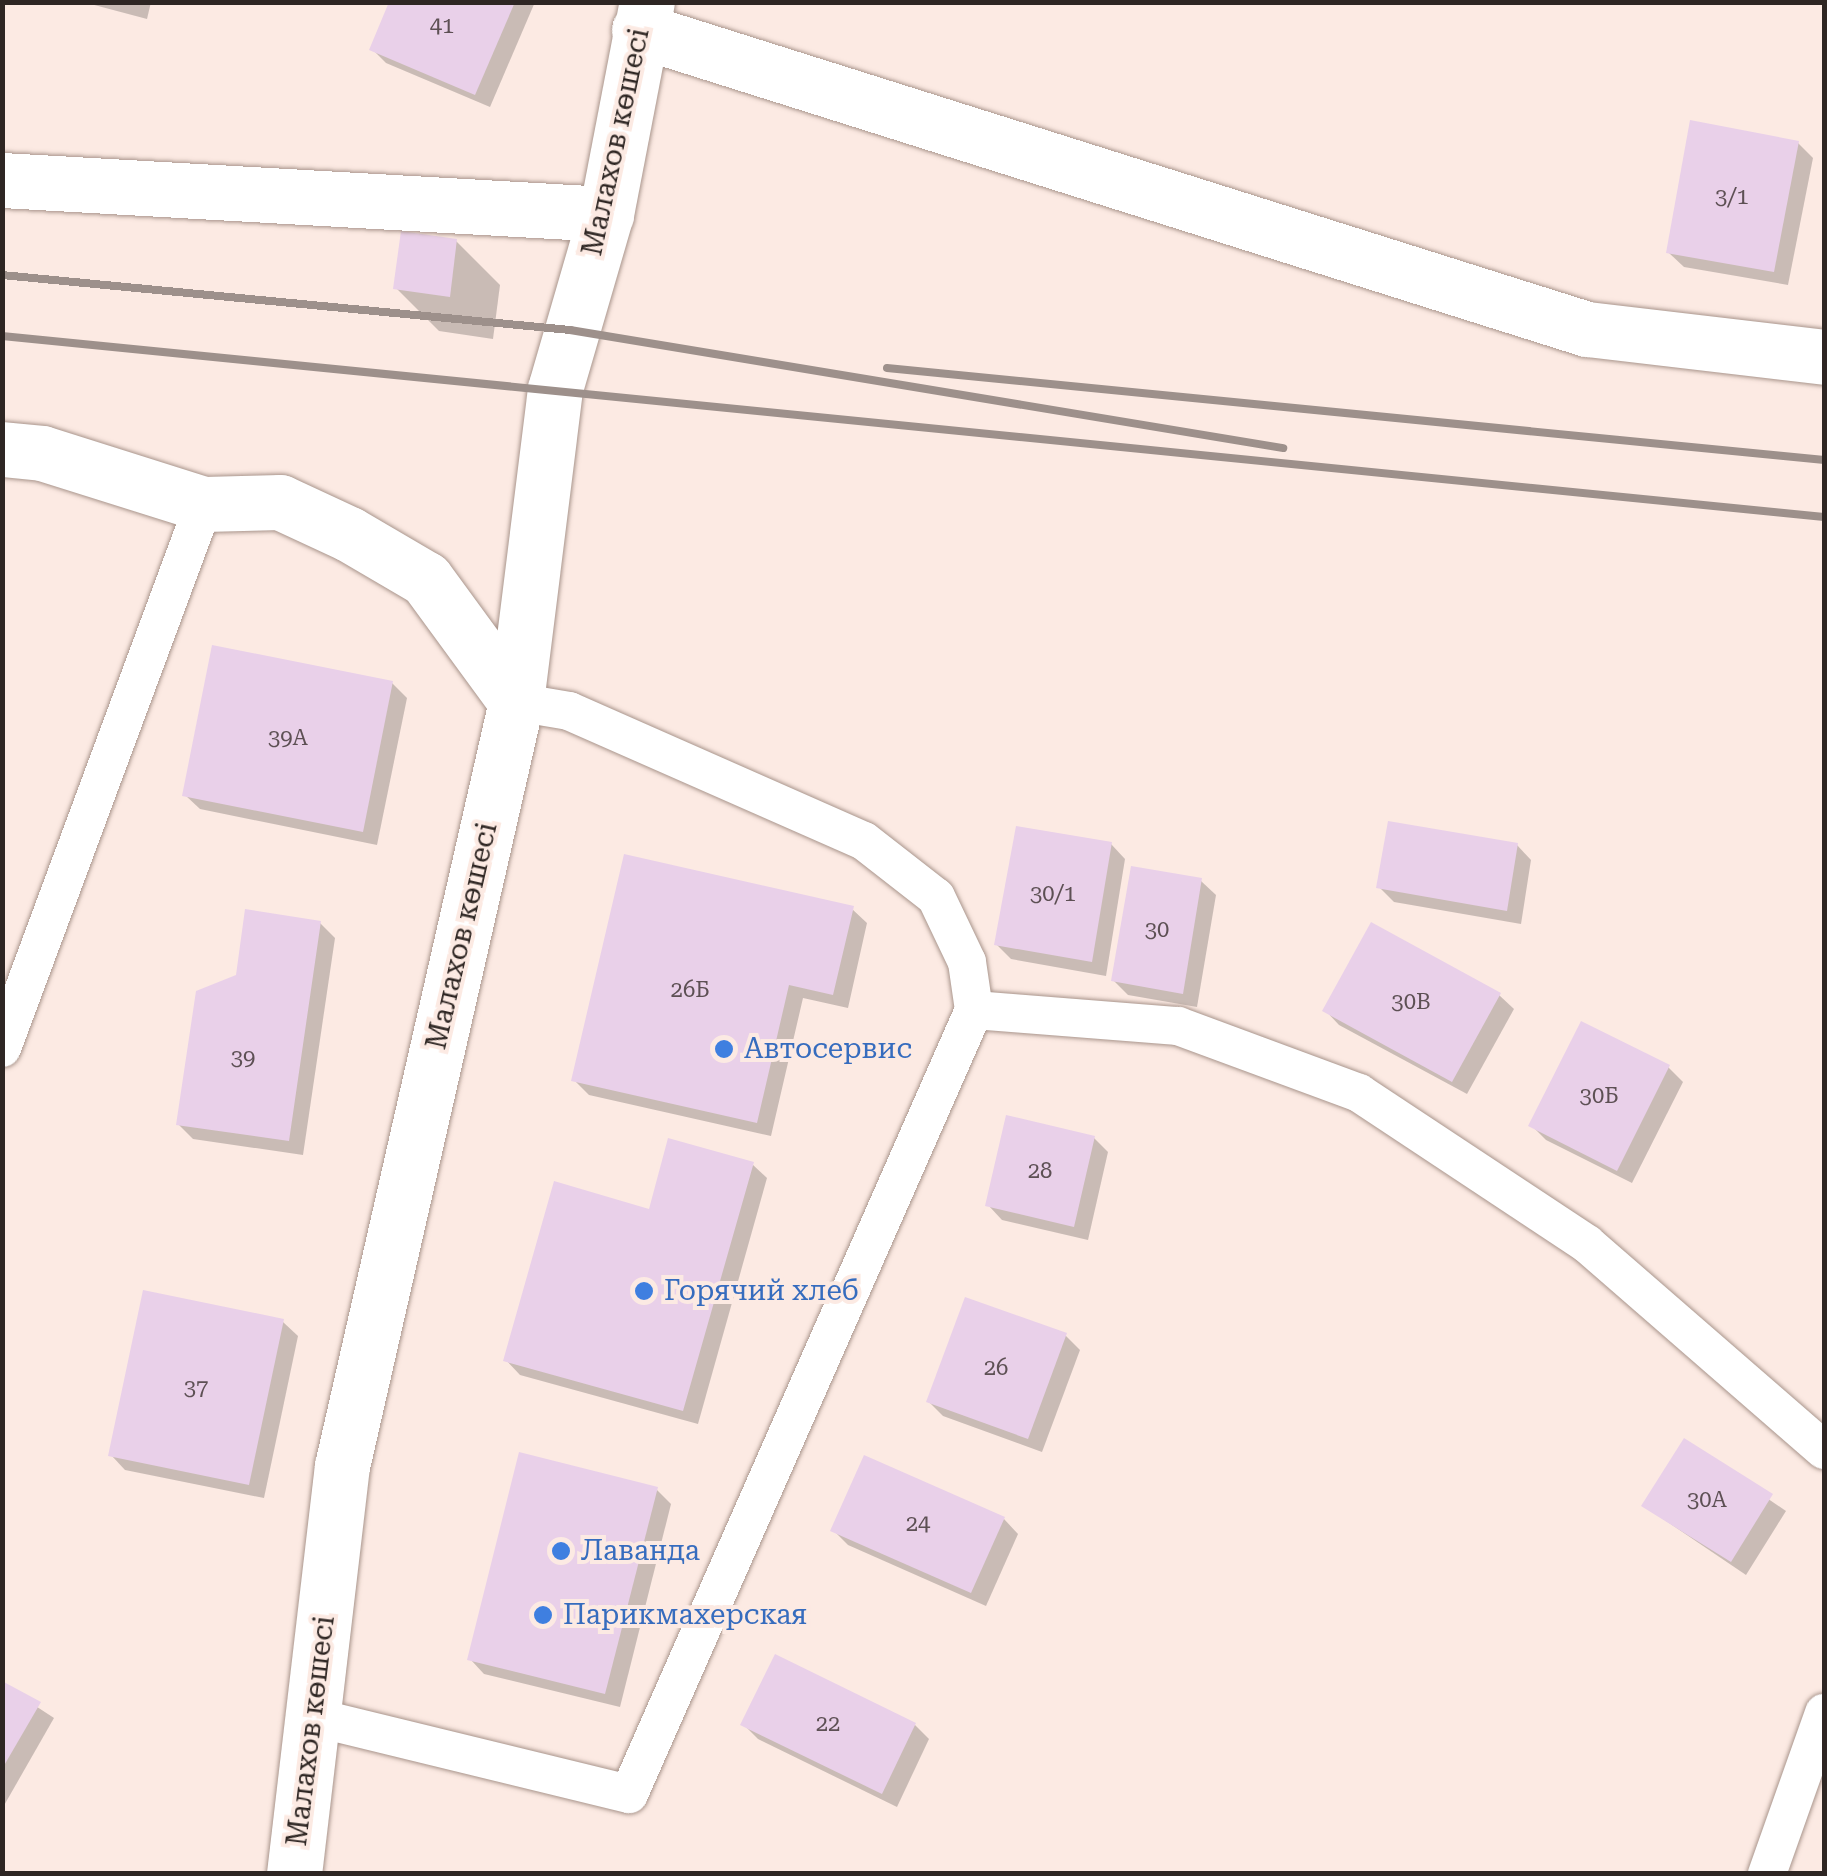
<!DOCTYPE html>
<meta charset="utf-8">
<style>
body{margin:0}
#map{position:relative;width:1827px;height:1876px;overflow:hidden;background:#fceae3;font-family:"Roboto Serif",serif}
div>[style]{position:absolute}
.shadow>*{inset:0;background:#0003}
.building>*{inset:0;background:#e9d0e9}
.roads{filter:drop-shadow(0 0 2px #a9958c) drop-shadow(0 0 2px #a9958c)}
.service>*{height:38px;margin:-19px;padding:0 19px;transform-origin:19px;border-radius:19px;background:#fff}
.minor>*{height:55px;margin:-27.5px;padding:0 27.5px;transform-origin:27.5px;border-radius:27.5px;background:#fff}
.secondary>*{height:55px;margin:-27.5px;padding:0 27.5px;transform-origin:27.5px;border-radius:27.5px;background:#fff}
.rail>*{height:8px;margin:-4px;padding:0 4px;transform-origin:4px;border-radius:4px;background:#9d908b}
.dots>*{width:28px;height:28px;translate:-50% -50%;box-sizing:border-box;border:5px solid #fceae3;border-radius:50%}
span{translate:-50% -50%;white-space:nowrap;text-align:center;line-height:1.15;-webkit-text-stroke:8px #fceae3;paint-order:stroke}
.number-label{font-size:22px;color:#5d5054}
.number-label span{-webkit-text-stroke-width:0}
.street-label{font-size:28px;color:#2e2623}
.shop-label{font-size:28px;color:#366cbe}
.left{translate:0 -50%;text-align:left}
.frame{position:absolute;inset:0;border:5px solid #2e2623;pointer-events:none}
</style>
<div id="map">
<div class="shadow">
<div style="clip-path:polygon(83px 2px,151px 2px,147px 19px)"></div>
<div style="clip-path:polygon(392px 2px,535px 2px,490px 107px,386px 63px,372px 49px)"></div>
<div style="clip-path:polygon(1798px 143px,1813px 158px,1788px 285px,1684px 267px,1669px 253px)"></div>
<div style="clip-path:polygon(456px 241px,500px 285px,493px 339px,439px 331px,396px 288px)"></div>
<div style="clip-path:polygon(392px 683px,407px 698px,377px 845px,200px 809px,185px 795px)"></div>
<div style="clip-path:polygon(1111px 844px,1125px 859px,1106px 976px,1011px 959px,997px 945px)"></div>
<div style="clip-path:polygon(1517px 845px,1531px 860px,1521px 924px,1394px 902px,1379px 887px)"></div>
<div style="clip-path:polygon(1201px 881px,1216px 895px,1197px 1007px,1128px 995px,1114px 981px)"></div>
<div style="clip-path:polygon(852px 909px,867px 923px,848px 1008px,803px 998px,771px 1136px,589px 1095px,574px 1080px)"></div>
<div style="clip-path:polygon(320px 923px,335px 938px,303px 1155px,193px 1139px,178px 1124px,238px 977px)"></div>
<div style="clip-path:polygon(1499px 995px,1514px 1009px,1467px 1094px,1339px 1025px,1325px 1010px)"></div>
<div style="clip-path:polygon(1668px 1067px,1683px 1082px,1632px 1183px,1546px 1140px,1532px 1126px)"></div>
<div style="clip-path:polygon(1094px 1138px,1108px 1152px,1088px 1240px,1002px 1220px,988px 1205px)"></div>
<div style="clip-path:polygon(752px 1164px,767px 1178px,698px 1424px,520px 1375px,506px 1360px,650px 1212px)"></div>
<div style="clip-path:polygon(283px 1322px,298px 1336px,264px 1498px,125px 1470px,111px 1455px)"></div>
<div style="clip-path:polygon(1065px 1335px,1080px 1350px,1042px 1452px,943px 1416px,929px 1402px)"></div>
<div style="clip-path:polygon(1685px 1442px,1786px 1511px,1746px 1575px,1644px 1506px)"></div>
<div style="clip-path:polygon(657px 1490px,671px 1504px,620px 1707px,484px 1674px,470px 1659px)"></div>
<div style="clip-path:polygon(1004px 1519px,1018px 1534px,986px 1606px,848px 1545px,833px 1530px)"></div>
<div style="clip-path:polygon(2px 1684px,54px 1718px,2px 1809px)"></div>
<div style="clip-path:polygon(743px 1724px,915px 1725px,929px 1739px,897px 1807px,758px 1739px)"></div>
</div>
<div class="building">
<div style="clip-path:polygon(389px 2px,515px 2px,475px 95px,369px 50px)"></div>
<div style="clip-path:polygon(1690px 120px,1799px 141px,1774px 272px,1666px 253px)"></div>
<div style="clip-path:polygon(401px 231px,457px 239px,450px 297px,393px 289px)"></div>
<div style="clip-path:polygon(212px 645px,393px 681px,363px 832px,182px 796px)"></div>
<div style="clip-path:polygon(1388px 821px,1518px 843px,1507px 911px,1376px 888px)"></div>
<div style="clip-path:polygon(1016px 826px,1112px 842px,1092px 962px,994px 945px)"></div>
<div style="clip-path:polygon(624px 854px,854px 906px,833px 995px,789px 985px,757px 1123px,571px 1081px)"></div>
<div style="clip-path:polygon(1131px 866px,1202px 878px,1183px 994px,1111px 981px)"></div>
<div style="clip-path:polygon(245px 909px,321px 921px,289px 1141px,176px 1125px,196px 991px,236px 975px)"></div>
<div style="clip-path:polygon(1371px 922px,1501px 993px,1452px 1082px,1322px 1011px)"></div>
<div style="clip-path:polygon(1581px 1021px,1670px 1065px,1617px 1171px,1528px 1126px)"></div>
<div style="clip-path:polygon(1006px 1115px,1095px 1136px,1074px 1227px,985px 1206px)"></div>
<div style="clip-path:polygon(668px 1138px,754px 1162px,683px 1411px,503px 1361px,554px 1181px,649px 1209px)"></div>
<div style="clip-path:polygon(143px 1290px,284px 1319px,249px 1485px,108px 1456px)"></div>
<div style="clip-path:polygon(965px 1297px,1067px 1333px,1028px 1439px,926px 1402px)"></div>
<div style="clip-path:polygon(1684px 1438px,1773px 1494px,1731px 1562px,1641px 1506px)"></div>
<div style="clip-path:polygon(519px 1452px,658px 1487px,605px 1694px,467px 1660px)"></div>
<div style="clip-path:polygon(864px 1455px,1005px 1517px,971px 1593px,830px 1531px)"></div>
<div style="clip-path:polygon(775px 1654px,916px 1723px,882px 1794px,740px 1725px)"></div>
<div style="clip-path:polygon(2px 1681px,41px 1702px,2px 1769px)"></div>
</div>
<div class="roads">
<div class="service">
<div style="left:516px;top:702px;width:54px;rotate:9.6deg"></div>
<div style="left:569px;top:711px;width:322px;rotate:23.8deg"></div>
<div style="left:864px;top:841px;width:91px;rotate:37.9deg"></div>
<div style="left:936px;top:897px;width:72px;rotate:64.5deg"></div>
<div style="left:967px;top:962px;width:49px;rotate:81.7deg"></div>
<div style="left:974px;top:1010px;width:205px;rotate:4.5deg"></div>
<div style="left:1178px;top:1026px;width:193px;rotate:20.3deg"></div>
<div style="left:1359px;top:1093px;width:273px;rotate:33.5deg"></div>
<div style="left:1587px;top:1244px;width:314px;rotate:41deg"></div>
<div style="left:2px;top:1048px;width:580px;rotate:-69.63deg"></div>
<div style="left:313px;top:1717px;width:325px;rotate:13.7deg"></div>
<div style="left:629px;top:1794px;width:857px;rotate:-66.25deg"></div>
<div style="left:1767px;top:1874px;width:171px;rotate:-70.5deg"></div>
</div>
<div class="minor">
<div style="left:639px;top:30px;width:994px;rotate:17.51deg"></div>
<div style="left:1587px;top:329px;width:239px;rotate:6.7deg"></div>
<div style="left:2px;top:180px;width:605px;rotate:3.22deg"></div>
<div style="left:2px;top:449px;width:40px;rotate:5.7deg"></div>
<div style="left:42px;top:453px;width:170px;rotate:17.5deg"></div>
<div style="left:204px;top:504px;width:76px;rotate:-1.5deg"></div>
<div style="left:280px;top:502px;width:76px;rotate:24.9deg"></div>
<div style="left:349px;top:534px;width:89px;rotate:30.3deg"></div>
<div style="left:426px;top:579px;width:152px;rotate:53.8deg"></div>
</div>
<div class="secondary">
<div style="left:294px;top:1874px;width:411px;rotate:-83.3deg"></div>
<div style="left:342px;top:1466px;width:784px;rotate:-77.17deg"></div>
<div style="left:516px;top:702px;width:315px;rotate:-82.9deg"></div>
<div style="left:555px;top:389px;width:182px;rotate:-73.8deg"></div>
<div style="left:606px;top:214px;width:216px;rotate:-79.1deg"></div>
</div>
</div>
<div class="rail">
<div style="left:2px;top:275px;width:571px;rotate:5.53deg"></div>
<div style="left:570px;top:330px;width:723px;rotate:9.4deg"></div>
<div style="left:2px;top:336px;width:1831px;rotate:5.67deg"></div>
<div style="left:887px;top:368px;width:942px;rotate:5.61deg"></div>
</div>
<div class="dots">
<div style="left:724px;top:1049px;background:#3f7fe0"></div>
<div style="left:644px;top:1291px;background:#3f7fe0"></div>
<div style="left:561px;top:1551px;background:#3f7fe0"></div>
<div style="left:543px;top:1615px;background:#3f7fe0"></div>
</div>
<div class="number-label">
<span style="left:442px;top:26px">41</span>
<span style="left:1732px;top:197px">3/1</span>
<span style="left:288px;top:738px">39А</span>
<span style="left:1053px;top:894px">30/1</span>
<span style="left:1157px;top:930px">30</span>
<span style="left:690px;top:990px">26Б</span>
<span style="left:1411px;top:1002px">30В</span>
<span style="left:243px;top:1058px">39</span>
<span style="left:1599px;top:1096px">30Б</span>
<span style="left:1040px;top:1171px">28</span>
<span style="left:996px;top:1368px">26</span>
<span style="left:196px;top:1388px">37</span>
<span style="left:1707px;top:1500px">30А</span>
<span style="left:918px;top:1524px">24</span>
<span style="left:828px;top:1724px">22</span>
</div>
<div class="street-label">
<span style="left:616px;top:142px;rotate:-78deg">Малахов көшесі</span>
<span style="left:462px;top:936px;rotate:-77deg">Малахов көшесі</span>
<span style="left:311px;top:1731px;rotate:-83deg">Малахов көшесі</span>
</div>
<div class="shop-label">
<span class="left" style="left:744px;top:1049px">Автосервис</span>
<span class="left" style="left:664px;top:1291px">Горячий хлеб</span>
<span class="left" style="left:581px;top:1551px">Лаванда</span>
<span class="left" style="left:563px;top:1615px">Парикмахерская</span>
</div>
<div class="frame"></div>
</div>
